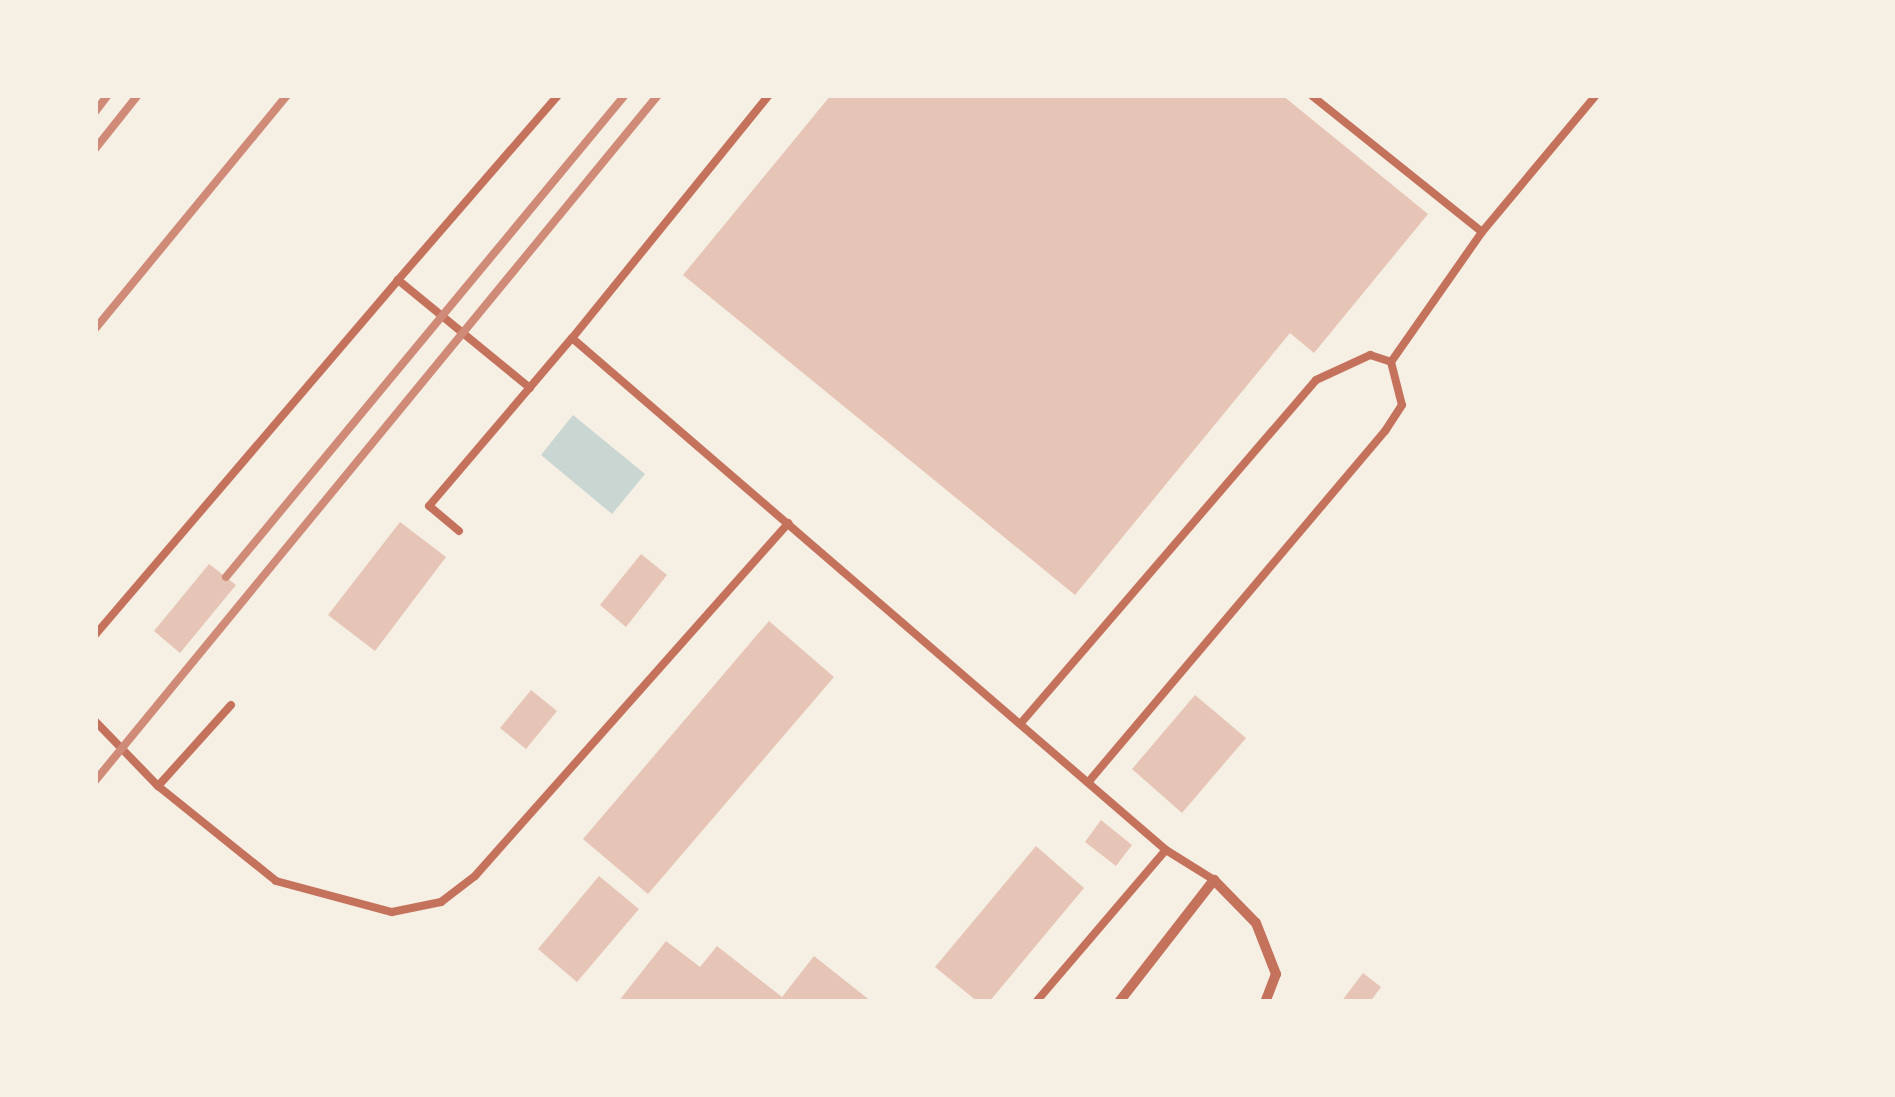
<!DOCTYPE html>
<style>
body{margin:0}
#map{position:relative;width:1895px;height:1097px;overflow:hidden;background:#f6efe4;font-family:"PT Sans",sans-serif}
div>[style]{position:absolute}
.water>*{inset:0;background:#c9d6d2}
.building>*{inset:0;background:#e6c5b7}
.service>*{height:8px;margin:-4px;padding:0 4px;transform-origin:4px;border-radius:4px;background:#c5725c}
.minor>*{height:10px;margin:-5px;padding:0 5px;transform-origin:5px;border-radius:5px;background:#c5725c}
.rail>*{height:8px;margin:-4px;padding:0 4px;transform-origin:4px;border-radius:4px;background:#cf8b77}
span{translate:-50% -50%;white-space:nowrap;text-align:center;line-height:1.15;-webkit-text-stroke:8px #f6efe4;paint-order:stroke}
.frame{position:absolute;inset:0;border:98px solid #f6efe4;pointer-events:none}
</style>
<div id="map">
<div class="water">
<div style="clip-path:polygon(573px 415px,645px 474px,612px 514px,541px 455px)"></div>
</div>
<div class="building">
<div style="clip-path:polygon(831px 95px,1282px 95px,1428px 214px,1314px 353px,1290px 333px,1075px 595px,683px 275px)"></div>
<div style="clip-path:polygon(400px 522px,446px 557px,375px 651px,328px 615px)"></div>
<div style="clip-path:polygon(641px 554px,667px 575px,626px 627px,600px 605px)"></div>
<div style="clip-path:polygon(209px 564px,236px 585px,180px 653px,154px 631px)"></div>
<div style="clip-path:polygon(769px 621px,834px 677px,648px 894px,583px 839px)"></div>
<div style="clip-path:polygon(531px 690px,557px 711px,526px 749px,500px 728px)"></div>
<div style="clip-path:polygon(1195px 695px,1246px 738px,1182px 813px,1132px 769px)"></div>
<div style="clip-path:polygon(1101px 820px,1132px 845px,1116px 866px,1085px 842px)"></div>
<div style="clip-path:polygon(1036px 846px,1084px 888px,989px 1002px,978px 1002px,935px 967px)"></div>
<div style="clip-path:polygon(599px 876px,639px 909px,577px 982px,538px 949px)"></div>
<div style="clip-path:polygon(666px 941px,700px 967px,717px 946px,782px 997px,814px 956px,872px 1002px,618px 1002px)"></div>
<div style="clip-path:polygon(1363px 973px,1381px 987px,1370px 1002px,1341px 1002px)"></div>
</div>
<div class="service">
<div style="left:769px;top:95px;width:313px;rotate:129deg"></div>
<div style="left:572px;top:338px;width:784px;rotate:40.76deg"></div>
<div style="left:1311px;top:95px;width:219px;rotate:38.7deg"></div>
<div style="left:1482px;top:232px;width:159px;rotate:125deg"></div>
<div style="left:1482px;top:232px;width:178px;rotate:-50.2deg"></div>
<div style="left:530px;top:388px;width:171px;rotate:-140.7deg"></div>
<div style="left:398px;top:280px;width:245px;rotate:-49.1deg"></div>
<div style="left:459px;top:531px;width:39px;rotate:-140deg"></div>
<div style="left:429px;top:506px;width:221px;rotate:-49.6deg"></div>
<div style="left:95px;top:635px;width:467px;rotate:-49.5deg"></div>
<div style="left:231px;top:705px;width:109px;rotate:132deg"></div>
<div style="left:158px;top:786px;width:151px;rotate:38.8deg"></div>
<div style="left:276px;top:881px;width:120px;rotate:15deg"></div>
<div style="left:392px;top:912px;width:50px;rotate:-11.5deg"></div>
<div style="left:441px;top:902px;width:43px;rotate:-37.4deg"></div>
<div style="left:475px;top:876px;width:472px;rotate:-48.4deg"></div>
<div style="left:95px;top:721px;width:91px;rotate:45.9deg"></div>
<div style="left:1021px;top:723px;width:452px;rotate:-49.3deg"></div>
<div style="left:1316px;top:380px;width:60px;rotate:-24.8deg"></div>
<div style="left:1370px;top:355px;width:22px;rotate:18deg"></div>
<div style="left:1391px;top:362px;width:44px;rotate:75.7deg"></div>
<div style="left:1402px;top:405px;width:31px;rotate:123deg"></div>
<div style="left:1385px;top:431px;width:460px;rotate:130.2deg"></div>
<div style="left:1036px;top:1002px;width:200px;rotate:-49.5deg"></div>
<div style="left:1166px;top:850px;width:57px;rotate:32deg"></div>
</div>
<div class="minor">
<div style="left:1119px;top:1002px;width:155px;rotate:-52.1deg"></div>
<div style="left:1214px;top:880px;width:60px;rotate:45.7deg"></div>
<div style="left:1256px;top:923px;width:55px;rotate:68.6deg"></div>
<div style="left:1276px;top:974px;width:30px;rotate:111deg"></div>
</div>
<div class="rail">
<div style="left:95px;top:112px;width:21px;rotate:-53deg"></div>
<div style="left:95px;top:149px;width:69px;rotate:-51.5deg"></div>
<div style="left:95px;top:329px;width:303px;rotate:-50.6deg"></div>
<div style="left:226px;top:577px;width:626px;rotate:-50.38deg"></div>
<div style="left:95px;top:781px;width:887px;rotate:-50.62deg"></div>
</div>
<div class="frame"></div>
</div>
